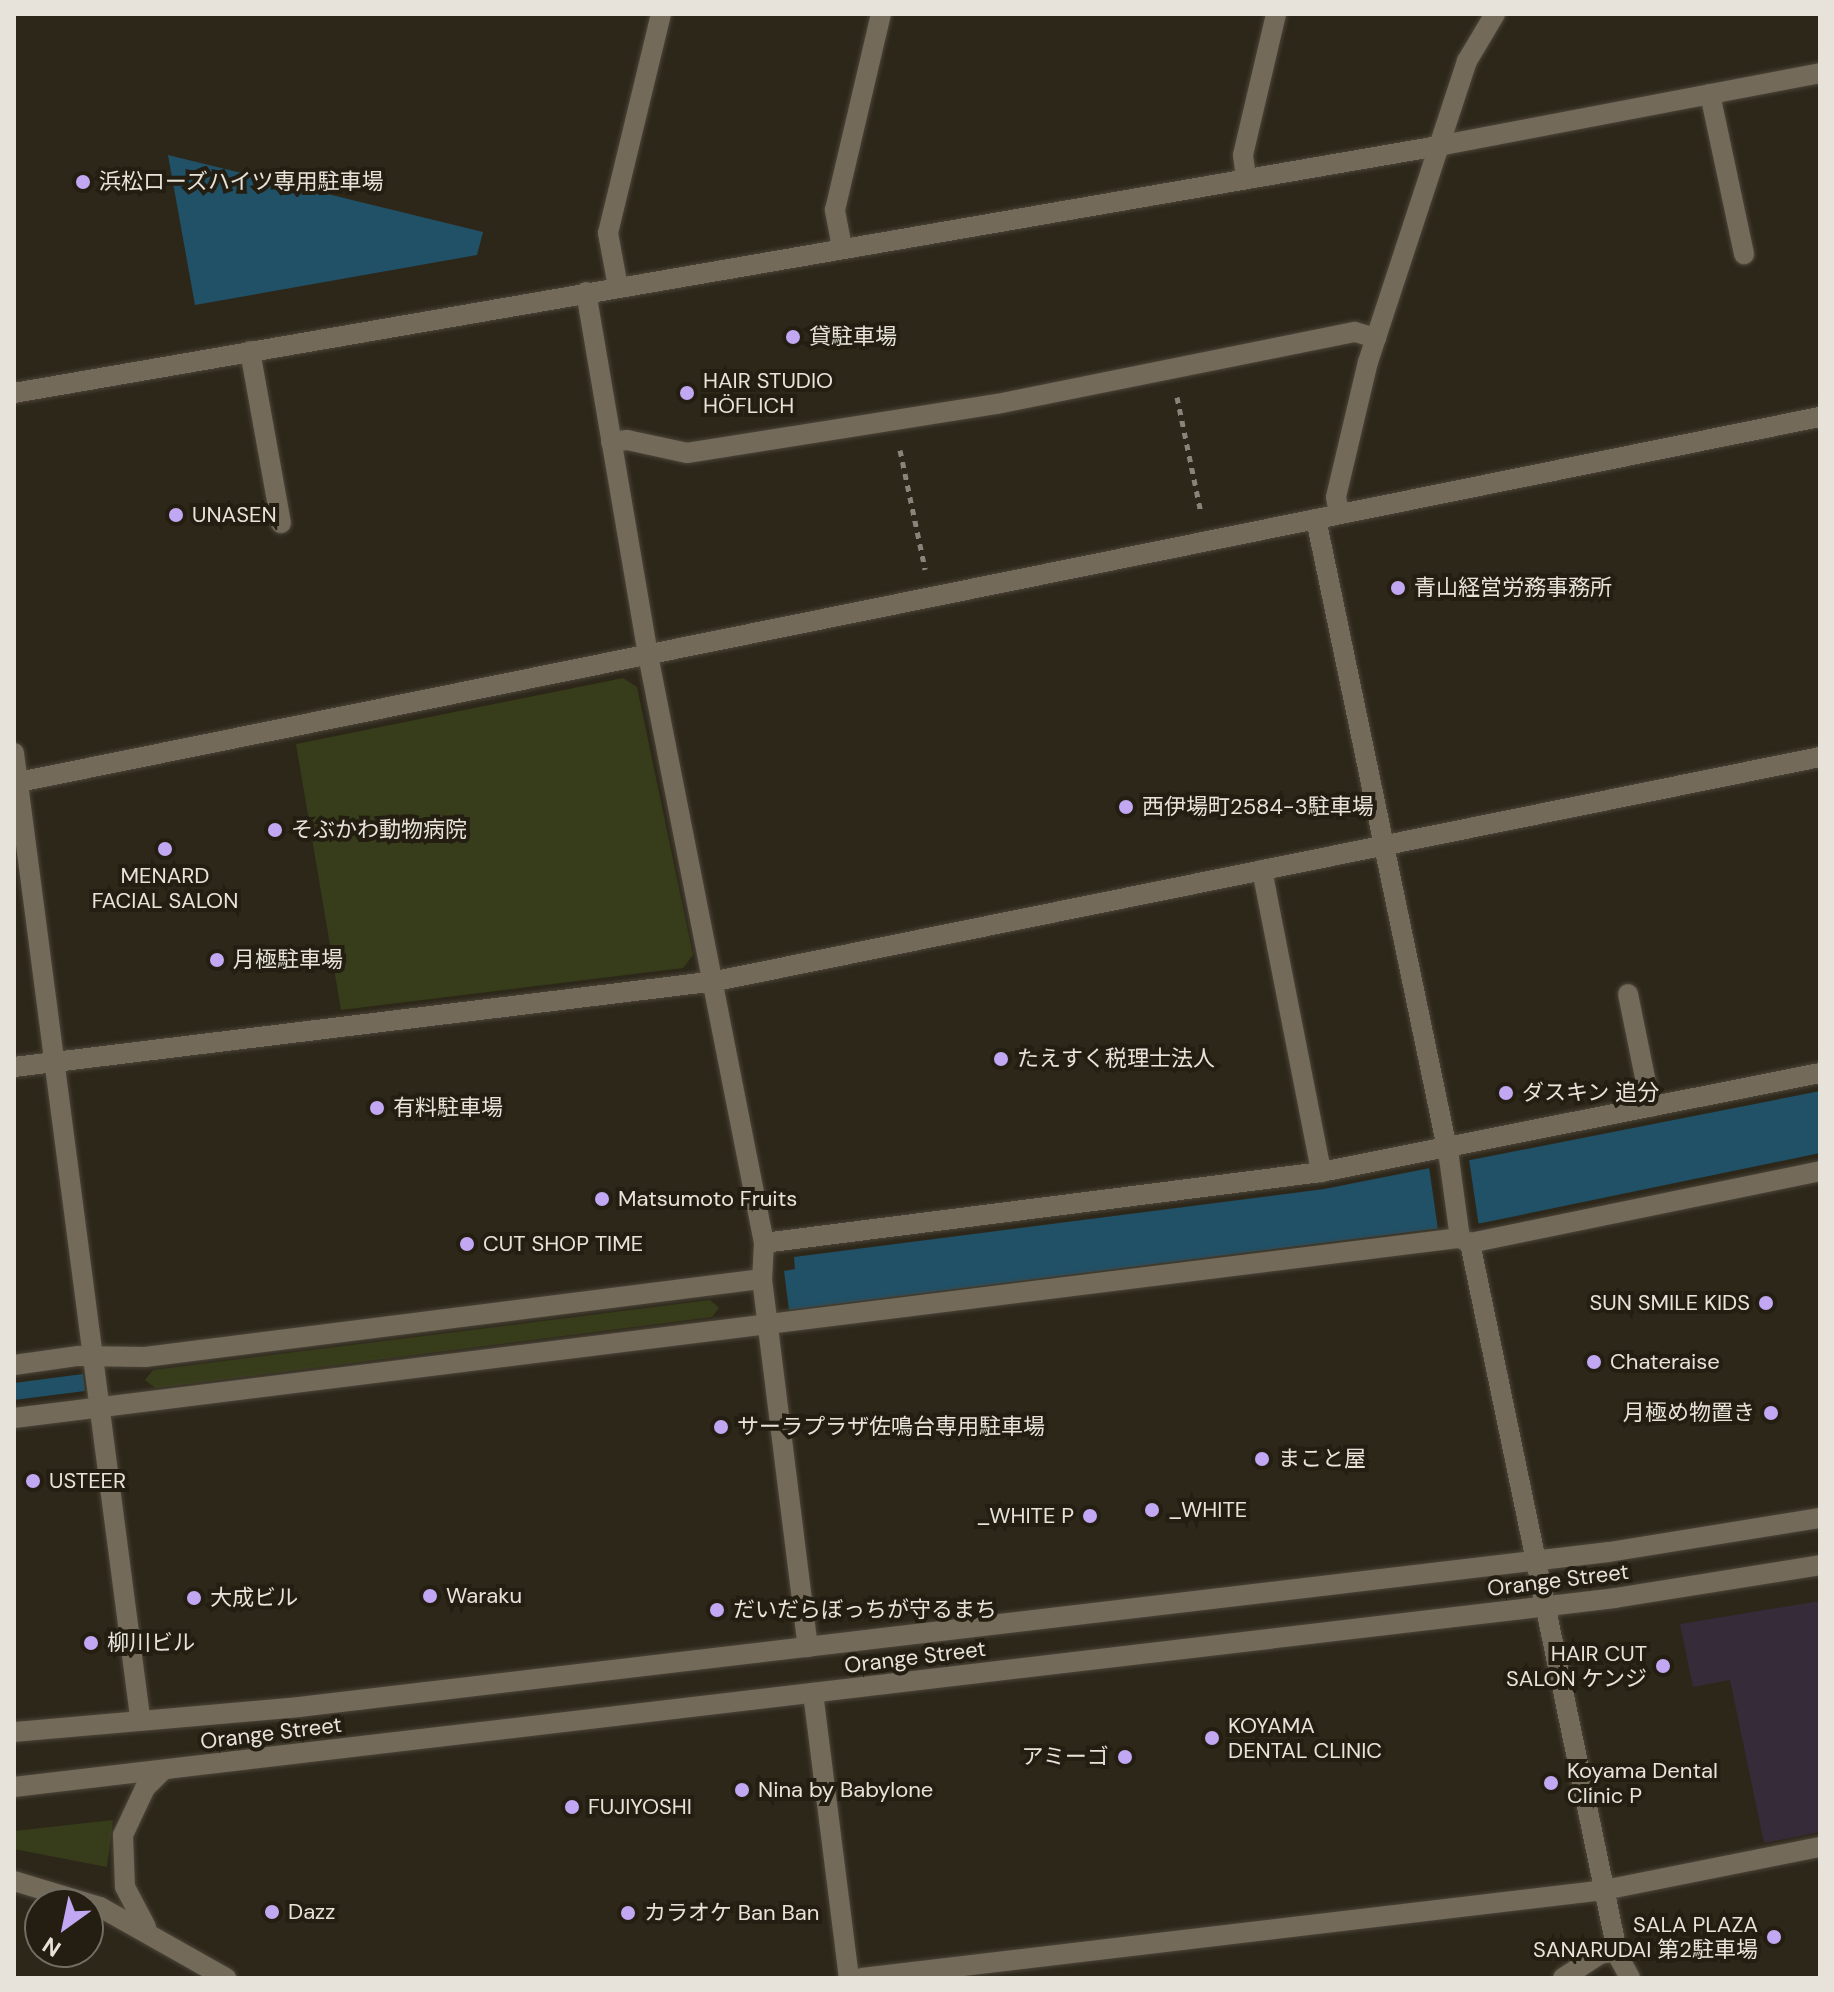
<!DOCTYPE html>
<meta charset="utf-8">
<style>
body{margin:0}
#map{position:relative;width:1834px;height:1992px;overflow:hidden;background:#2d271a;font-family:"DM Sans","Noto Sans JP",sans-serif}
div>[style]{position:absolute}
.commercial>*{inset:0;background:#362b39}
.green>*{inset:0;background:#373d1a}
.water>*{inset:0;background:#215167}
.pier>*{inset:0;background:#2d271a}
.path>*{height:5px;margin-top:-2.5px;transform-origin:0;background:repeating-linear-gradient(90deg,#898479 0 6px,transparent 0 12px)}
.roads{filter:drop-shadow(0 0 2px #4b4539) drop-shadow(0 0 2px #4b4539)}
.minor>*{height:20px;margin:-10px;padding:0 10px;transform-origin:10px;border-radius:10px;background:#736a59}
.dots>*{width:22px;height:22px;translate:-50% -50%;box-sizing:border-box;border:4px solid #231e11;border-radius:50%}
span{translate:-50% -50%;white-space:nowrap;text-align:center;line-height:1.15;-webkit-text-stroke:8px #231e11;paint-order:stroke}
.poi-label{font-size:22px;color:#e7e3db}
.left{translate:0 -50%;text-align:left}
.right{translate:-100% -50%;text-align:right}
.street-label{font-size:22px;color:#e7e3db}
.frame{position:absolute;inset:0;border:16px solid #e7e3db;pointer-events:none}
.north{position:absolute;left:24px;top:1888px;width:80px;height:80px;box-sizing:border-box;background:#231e11;border:2px solid #716d62;border-radius:50%;rotate:213deg;font-size:22px;font-weight:700;line-height:32px;text-align:center;color:#e7e3db}
.north::after{content:'';display:block;margin:auto;width:28px;height:36px;background:#c2a7f2;clip-path:polygon(50% 0,100% 100%,50% 72%,0 100%)}
</style>
<div id="map">
<div class="commercial">
<div style="clip-path:polygon(1820px 1601px,1820px 1832px,1764px 1843px,1730px 1680px,1693px 1687px,1680px 1624px)"></div>
</div>
<div class="green">
<div style="clip-path:polygon(623px 678px,637px 687px,693px 955px,683px 968px,341px 1010px,296px 744px)"></div>
<div style="clip-path:polygon(710px 1300px,719px 1308px,712px 1317px,155px 1388px,145px 1380px,153px 1370px)"></div>
<div style="clip-path:polygon(113px 1820px,107px 1867px,14px 1849px,14px 1831px)"></div>
</div>
<div class="water">
<div style="clip-path:polygon(168px 155px,483px 232px,477px 255px,195px 305px)"></div>
<div style="clip-path:polygon(1820px 1091px,1820px 1153px,1482px 1223px,789px 1310px,784px 1271px,795px 1269px,794px 1257px,1324px 1189px)"></div>
<div style="clip-path:polygon(83px 1374px,85px 1391px,14px 1400px,14px 1383px)"></div>
</div>
<div class="pier">
<div style="clip-path:polygon(1469px 1159px,1479px 1227px,1438px 1230px,1429px 1167px)"></div>
</div>
<div class="path">
<div style="left:1177px;top:397px;width:118px;rotate:78.3deg"></div>
<div style="left:900px;top:450px;width:122px;rotate:78.1deg"></div>
</div>
<div class="roads">
<div class="minor">
<div style="left:1710px;top:94px;width:164px;rotate:78deg"></div>
<div style="left:1246px;top:177px;width:22px;rotate:-98deg"></div>
<div style="left:1243px;top:155px;width:145px;rotate:-76.8deg"></div>
<div style="left:842px;top:247px;width:38px;rotate:-101deg"></div>
<div style="left:835px;top:210px;width:201px;rotate:-76.8deg"></div>
<div style="left:618px;top:287px;width:55px;rotate:-100.5deg"></div>
<div style="left:608px;top:233px;width:225px;rotate:-76.4deg"></div>
<div style="left:586px;top:292px;width:368px;rotate:80.3deg"></div>
<div style="left:648px;top:655px;width:599px;rotate:78.84deg"></div>
<div style="left:764px;top:1243px;width:36px;rotate:93deg"></div>
<div style="left:762px;top:1279px;width:371px;rotate:82.9deg"></div>
<div style="left:250px;top:351px;width:175px;rotate:79.8deg"></div>
<div style="left:14px;top:393px;width:1445px;rotate:-9.84deg"></div>
<div style="left:1438px;top:146px;width:389px;rotate:-10.8deg"></div>
<div style="left:611px;top:442px;width:16px;rotate:-7deg"></div>
<div style="left:627px;top:440px;width:61px;rotate:12.2deg"></div>
<div style="left:687px;top:453px;width:314px;rotate:-9deg"></div>
<div style="left:997px;top:404px;width:365px;rotate:-11.4deg"></div>
<div style="left:1355px;top:332px;width:22px;rotate:16deg"></div>
<div style="left:1339px;top:514px;width:17px;rotate:-100deg"></div>
<div style="left:1336px;top:497px;width:139px;rotate:-76.7deg"></div>
<div style="left:1368px;top:362px;width:317px;rotate:-71.8deg"></div>
<div style="left:1467px;top:61px;width:55px;rotate:-59.2deg"></div>
<div style="left:1316px;top:519px;width:653px;rotate:78.24deg"></div>
<div style="left:1449px;top:1158px;width:81px;rotate:82.2deg"></div>
<div style="left:1460px;top:1238px;width:11px;rotate:27deg"></div>
<div style="left:1470px;top:1243px;width:357px;rotate:-11.6deg"></div>
<div style="left:14px;top:753px;width:972px;rotate:82.55deg"></div>
<div style="left:19px;top:782px;width:1838px;rotate:-11.46deg"></div>
<div style="left:1262px;top:870px;width:308px;rotate:78.9deg"></div>
<div style="left:1628px;top:994px;width:115px;rotate:78.5deg"></div>
<div style="left:14px;top:1067px;width:707px;rotate:-6.98deg"></div>
<div style="left:716px;top:981px;width:1126px;rotate:-11.47deg"></div>
<div style="left:764px;top:1243px;width:562px;rotate:-7.26deg"></div>
<div style="left:1321px;top:1172px;width:509px;rotate:-11.22deg"></div>
<div style="left:1470px;top:1243px;width:728px;rotate:78.27deg"></div>
<div style="left:1618px;top:1956px;width:25px;rotate:61deg"></div>
<div style="left:14px;top:1365px;width:65px;rotate:-8deg"></div>
<div style="left:78px;top:1356px;width:67px;rotate:0.9deg"></div>
<div style="left:145px;top:1357px;width:622px;rotate:-7.21deg"></div>
<div style="left:14px;top:1418px;width:1457px;rotate:-7.1deg"></div>
<div style="left:813px;top:1693px;width:287px;rotate:82.8deg"></div>
<div style="left:14px;top:1732px;width:286px;rotate:-5deg"></div>
<div style="left:299px;top:1707px;width:1319px;rotate:-6.75deg"></div>
<div style="left:1609px;top:1552px;width:214px;rotate:-9.2deg"></div>
<div style="left:14px;top:1787px;width:1612px;rotate:-6.73deg"></div>
<div style="left:1615px;top:1598px;width:208px;rotate:-9.1deg"></div>
<div style="left:14px;top:1881px;width:90px;rotate:16.8deg"></div>
<div style="left:100px;top:1907px;width:145px;rotate:29.4deg"></div>
<div style="left:146px;top:1927px;width:45px;rotate:-117.7deg"></div>
<div style="left:125px;top:1887px;width:52px;rotate:-92.2deg"></div>
<div style="left:123px;top:1835px;width:52px;rotate:-64.9deg"></div>
<div style="left:145px;top:1788px;width:25px;rotate:-45deg"></div>
<div style="left:862px;top:1978px;width:747px;rotate:-6.76deg"></div>
<div style="left:1604px;top:1890px;width:220px;rotate:-11.3deg"></div>
<div style="left:1563px;top:1978px;width:44px;rotate:-33deg"></div>
<div style="left:1600px;top:1954px;width:17px;rotate:-10deg"></div>
</div>
</div>
<div class="dots">
<div style="left:83px;top:182px;background:#c2a7f2"></div>
<div style="left:793px;top:337px;background:#c2a7f2"></div>
<div style="left:687px;top:393px;background:#c2a7f2"></div>
<div style="left:176px;top:515px;background:#c2a7f2"></div>
<div style="left:1398px;top:588px;background:#c2a7f2"></div>
<div style="left:1126px;top:807px;background:#c2a7f2"></div>
<div style="left:275px;top:830px;background:#c2a7f2"></div>
<div style="left:165px;top:849px;background:#c2a7f2"></div>
<div style="left:217px;top:960px;background:#c2a7f2"></div>
<div style="left:1001px;top:1059px;background:#c2a7f2"></div>
<div style="left:1506px;top:1093px;background:#c2a7f2"></div>
<div style="left:377px;top:1108px;background:#c2a7f2"></div>
<div style="left:602px;top:1199px;background:#c2a7f2"></div>
<div style="left:467px;top:1244px;background:#c2a7f2"></div>
<div style="left:1766px;top:1303px;background:#c2a7f2"></div>
<div style="left:1594px;top:1362px;background:#c2a7f2"></div>
<div style="left:1771px;top:1413px;background:#c2a7f2"></div>
<div style="left:721px;top:1427px;background:#c2a7f2"></div>
<div style="left:1262px;top:1459px;background:#c2a7f2"></div>
<div style="left:33px;top:1481px;background:#c2a7f2"></div>
<div style="left:1152px;top:1510px;background:#c2a7f2"></div>
<div style="left:1090px;top:1516px;background:#c2a7f2"></div>
<div style="left:430px;top:1596px;background:#c2a7f2"></div>
<div style="left:194px;top:1598px;background:#c2a7f2"></div>
<div style="left:717px;top:1610px;background:#c2a7f2"></div>
<div style="left:91px;top:1643px;background:#c2a7f2"></div>
<div style="left:1663px;top:1666px;background:#c2a7f2"></div>
<div style="left:1212px;top:1738px;background:#c2a7f2"></div>
<div style="left:1125px;top:1757px;background:#c2a7f2"></div>
<div style="left:1551px;top:1783px;background:#c2a7f2"></div>
<div style="left:742px;top:1790px;background:#c2a7f2"></div>
<div style="left:572px;top:1807px;background:#c2a7f2"></div>
<div style="left:272px;top:1912px;background:#c2a7f2"></div>
<div style="left:628px;top:1913px;background:#c2a7f2"></div>
<div style="left:1774px;top:1937px;background:#c2a7f2"></div>
</div>
<div class="poi-label">
<span class="left" style="left:99px;top:182px">浜松ローズハイツ専用駐車場</span>
<span class="left" style="left:809px;top:337px">貸駐車場</span>
<span class="left" style="left:703px;top:393px">HAIR STUDIO<br>HÖFLICH</span>
<span class="left" style="left:192px;top:515px">UNASEN</span>
<span class="left" style="left:1414px;top:588px">青山経営労務事務所</span>
<span class="left" style="left:1142px;top:807px">西伊場町2584-3駐車場</span>
<span class="left" style="left:291px;top:830px">そぶかわ動物病院</span>
<span style="left:165px;top:888px">MENARD<br>FACIAL SALON</span>
<span class="left" style="left:233px;top:960px">月極駐車場</span>
<span class="left" style="left:1017px;top:1059px">たえすく税理士法人</span>
<span class="left" style="left:1522px;top:1093px">ダスキン 追分</span>
<span class="left" style="left:393px;top:1108px">有料駐車場</span>
<span class="left" style="left:618px;top:1199px">Matsumoto Fruits</span>
<span class="left" style="left:483px;top:1244px">CUT SHOP TIME</span>
<span class="right" style="left:1750px;top:1303px">SUN SMILE KIDS</span>
<span class="left" style="left:1610px;top:1362px">Chateraise</span>
<span class="right" style="left:1755px;top:1413px">月極め物置き</span>
<span class="left" style="left:737px;top:1427px">サーラプラザ佐鳴台専用駐車場</span>
<span class="left" style="left:1278px;top:1459px">まこと屋</span>
<span class="left" style="left:49px;top:1481px">USTEER</span>
<span class="left" style="left:1168px;top:1510px">_WHITE</span>
<span class="right" style="left:1074px;top:1516px">_WHITE P</span>
<span class="left" style="left:446px;top:1596px">Waraku</span>
<span class="left" style="left:210px;top:1598px">大成ビル</span>
<span class="left" style="left:733px;top:1610px">だいだらぼっちが守るまち</span>
<span class="left" style="left:107px;top:1643px">柳川ビル</span>
<span class="right" style="left:1647px;top:1666px">HAIR CUT<br>SALON ケンジ</span>
<span class="left" style="left:1228px;top:1738px">KOYAMA<br>DENTAL CLINIC</span>
<span class="right" style="left:1109px;top:1757px">アミーゴ</span>
<span class="left" style="left:1567px;top:1783px">Koyama Dental<br>Clinic P</span>
<span class="left" style="left:758px;top:1790px">Nina by Babylone</span>
<span class="left" style="left:588px;top:1807px">FUJIYOSHI</span>
<span class="left" style="left:288px;top:1912px">Dazz</span>
<span class="left" style="left:644px;top:1913px">カラオケ Ban Ban</span>
<span class="right" style="left:1758px;top:1937px">SALA PLAZA<br>SANARUDAI 第2駐車場</span>
</div>
<div class="street-label">
<span style="left:1558px;top:1580px;rotate:-7deg">Orange Street</span>
<span style="left:915px;top:1657px;rotate:-7deg">Orange Street</span>
<span style="left:271px;top:1733px;rotate:-7deg">Orange Street</span>
</div>
<div class="frame"></div>
<div class="north">N</div>
</div>
